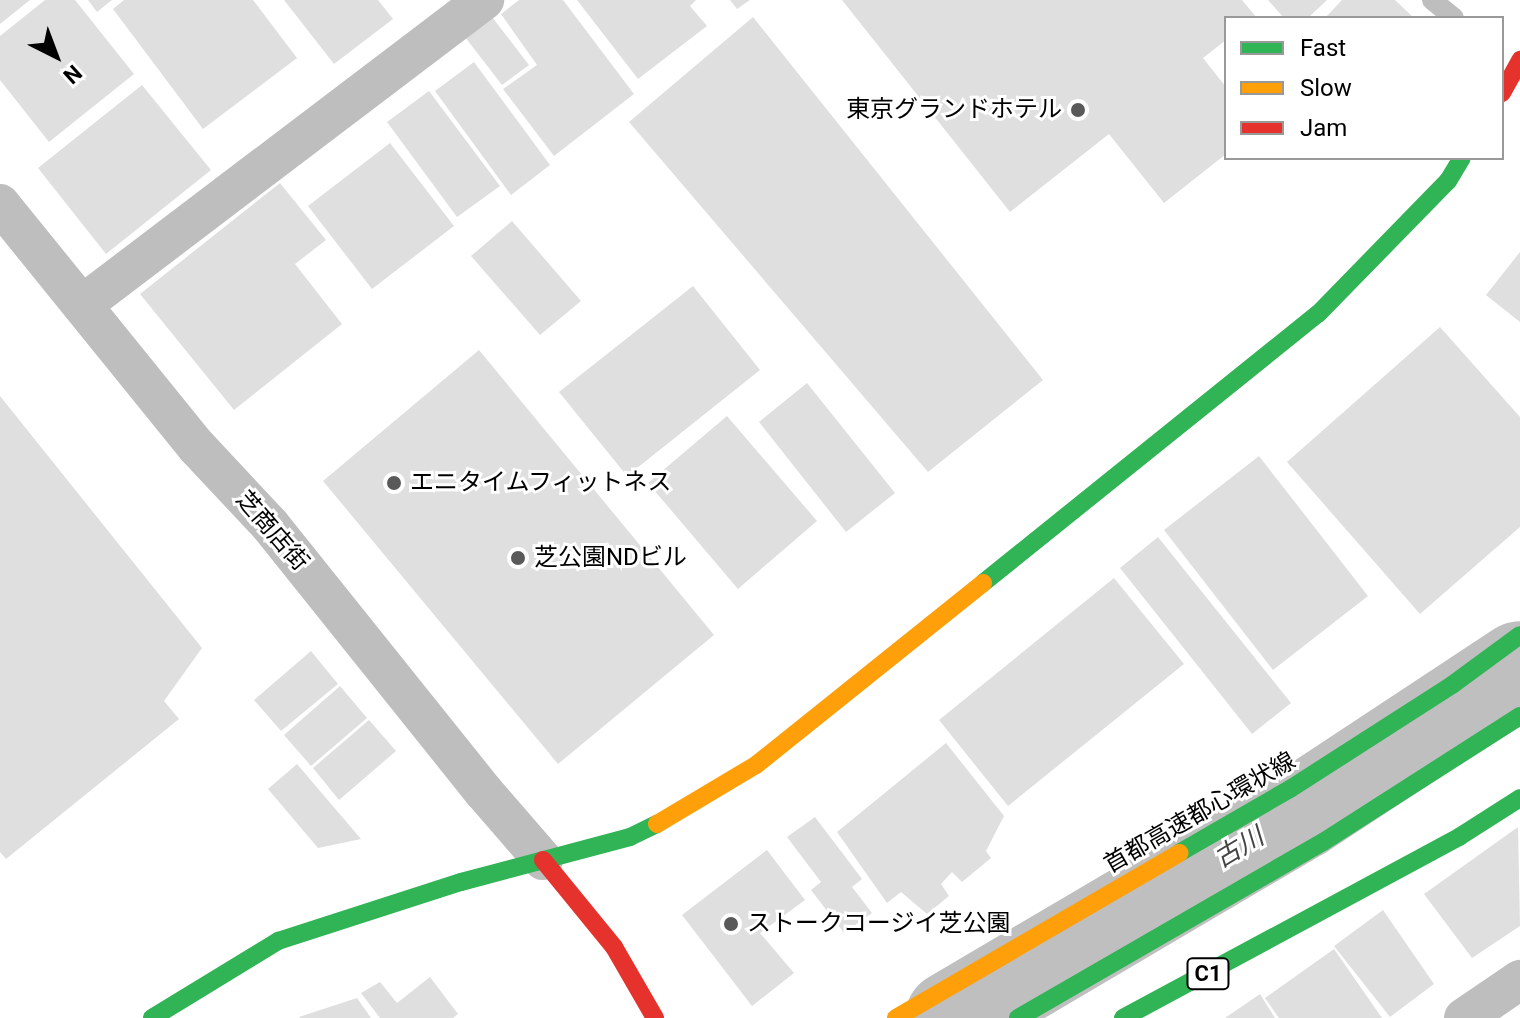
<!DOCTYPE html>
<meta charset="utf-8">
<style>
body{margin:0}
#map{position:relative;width:1520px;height:1018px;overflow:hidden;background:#fff;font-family:Roboto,"Noto Sans JP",sans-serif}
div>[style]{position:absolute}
.river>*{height:94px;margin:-47px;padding:0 47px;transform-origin:47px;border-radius:47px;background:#bfbfbf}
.building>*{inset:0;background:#dfdfdf}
.lane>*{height:20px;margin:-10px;padding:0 10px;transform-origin:10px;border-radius:10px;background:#bebebe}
.street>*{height:40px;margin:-20px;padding:0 20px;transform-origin:20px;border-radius:20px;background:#bebebe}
.fast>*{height:18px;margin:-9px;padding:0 9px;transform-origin:9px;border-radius:9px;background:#30b455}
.slow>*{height:18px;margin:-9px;padding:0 9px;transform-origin:9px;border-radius:9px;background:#ff9f0a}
.jam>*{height:18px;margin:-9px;padding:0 9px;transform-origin:9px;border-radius:9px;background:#e5322d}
.dots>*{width:22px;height:22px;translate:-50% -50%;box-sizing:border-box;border:4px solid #fff;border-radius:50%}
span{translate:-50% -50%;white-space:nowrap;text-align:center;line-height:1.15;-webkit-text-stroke:6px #fff;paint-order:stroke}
.shield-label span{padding:2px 6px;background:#fff;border:2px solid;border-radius:6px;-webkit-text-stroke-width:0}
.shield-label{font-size:22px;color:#000;font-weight:700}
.poi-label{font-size:24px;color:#000}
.right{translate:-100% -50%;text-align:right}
.left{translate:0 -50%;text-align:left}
.street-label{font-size:24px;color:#000}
.water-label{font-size:26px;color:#444;font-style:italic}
.legend{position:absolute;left:1224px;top:16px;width:280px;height:144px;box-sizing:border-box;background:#fff;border:2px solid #999;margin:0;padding:10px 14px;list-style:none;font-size:24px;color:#000}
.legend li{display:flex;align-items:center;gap:16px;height:40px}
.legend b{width:40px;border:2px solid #999}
.north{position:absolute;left:16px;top:16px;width:80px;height:80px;-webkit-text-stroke:6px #fff;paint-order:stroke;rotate:138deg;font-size:22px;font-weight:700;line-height:32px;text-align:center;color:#000}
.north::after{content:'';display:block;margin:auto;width:28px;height:36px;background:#000;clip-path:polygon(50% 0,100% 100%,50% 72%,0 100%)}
</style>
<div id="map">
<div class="river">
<div style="left:952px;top:1018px;width:406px;rotate:-30.5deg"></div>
<div style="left:1302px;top:812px;width:261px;rotate:-33.4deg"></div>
</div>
<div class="building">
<div style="clip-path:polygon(0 0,30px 0,0 24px)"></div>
<div style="clip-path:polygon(45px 0,75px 0,134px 74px,49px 142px,0 80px,0 36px)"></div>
<div style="clip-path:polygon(88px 0,112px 0,97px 12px)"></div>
<div style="clip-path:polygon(124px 0,253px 0,297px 58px,203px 129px,113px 9px)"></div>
<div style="clip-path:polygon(284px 0,378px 0,393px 19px,334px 64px)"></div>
<div style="clip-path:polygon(519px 0,563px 0,634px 94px,554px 156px,503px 89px,537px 65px,501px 14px)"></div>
<div style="clip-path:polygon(577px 0,696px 0,690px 6px,707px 26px,638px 79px)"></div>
<div style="clip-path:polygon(730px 0,750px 0,737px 9px)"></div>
<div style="clip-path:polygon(842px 0,1242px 0,1257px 18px,1226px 18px,1226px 40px,1203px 58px,1226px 87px,1226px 154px,1164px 203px,1109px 134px,1010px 212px)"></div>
<div style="clip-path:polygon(1268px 0,1327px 0,1308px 18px,1284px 18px)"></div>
<div style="clip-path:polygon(1342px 0,1395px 0,1414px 18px,1325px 18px)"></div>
<div style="clip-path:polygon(492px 17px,529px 65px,502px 85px,465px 37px)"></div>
<div style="clip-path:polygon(753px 17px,1043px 380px,928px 472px,629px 122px)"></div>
<div style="clip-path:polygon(474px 62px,550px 165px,511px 195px,435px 91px)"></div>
<div style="clip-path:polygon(142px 85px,211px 170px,106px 254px,38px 168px)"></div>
<div style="clip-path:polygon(429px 91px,500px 186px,457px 217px,387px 122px)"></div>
<div style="clip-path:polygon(390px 143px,454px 226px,372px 289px,308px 206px)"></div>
<div style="clip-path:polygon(280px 183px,326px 240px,295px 264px,342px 324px,234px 410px,140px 294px)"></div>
<div style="clip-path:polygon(512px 221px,581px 301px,540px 335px,471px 256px)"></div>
<div style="clip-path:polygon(1520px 252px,1520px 322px,1486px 295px)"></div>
<div style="clip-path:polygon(693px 286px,760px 370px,627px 476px,559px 392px)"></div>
<div style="clip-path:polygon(1440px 327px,1520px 417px,1520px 527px,1420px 614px,1287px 462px)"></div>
<div style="clip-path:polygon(479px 350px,714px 635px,558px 764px,323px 481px)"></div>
<div style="clip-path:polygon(807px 383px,895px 493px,846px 532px,759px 422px)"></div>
<div style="clip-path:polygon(0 396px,202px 648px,164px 701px,179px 719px,6px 859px,0 852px)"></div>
<div style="clip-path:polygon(727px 416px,817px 521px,738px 589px,648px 483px)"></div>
<div style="clip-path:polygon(1259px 456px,1368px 596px,1273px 670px,1164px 530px)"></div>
<div style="clip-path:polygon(1158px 537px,1291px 703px,1252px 734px,1120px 568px)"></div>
<div style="clip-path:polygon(1114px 578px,1184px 664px,1008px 806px,939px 720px)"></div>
<div style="clip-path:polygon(311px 651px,338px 684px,281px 731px,254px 700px)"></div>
<div style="clip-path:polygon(340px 686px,367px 718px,311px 766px,284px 735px)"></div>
<div style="clip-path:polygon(369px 720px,396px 751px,339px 800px,313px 768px)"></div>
<div style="clip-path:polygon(946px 743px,1004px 816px,986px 851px,991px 858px,962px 882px,952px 872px,941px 884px,949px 896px,927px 914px,901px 892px,887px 903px,837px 832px)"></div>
<div style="clip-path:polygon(297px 764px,361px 839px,318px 848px,268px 789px)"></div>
<div style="clip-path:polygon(815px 817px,862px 879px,852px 887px,872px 913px,844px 933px,811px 890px,821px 882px,787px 837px)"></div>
<div style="clip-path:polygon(1518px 827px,1520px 926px,1472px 958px,1424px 894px)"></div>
<div style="clip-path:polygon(767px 850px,805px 900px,760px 933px,794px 973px,752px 1006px,682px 915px)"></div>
<div style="clip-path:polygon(1383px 910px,1434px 984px,1390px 1017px,1334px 946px)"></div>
<div style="clip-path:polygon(1334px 949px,1382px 1018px,1279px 1018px,1265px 998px)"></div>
<div style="clip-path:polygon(430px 977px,458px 1014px,453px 1018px,380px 1018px,361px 993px,380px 982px,397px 1003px)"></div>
<div style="clip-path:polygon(1260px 994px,1275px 1018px,1225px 1018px)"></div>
<div style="clip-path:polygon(357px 998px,371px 1018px,300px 1018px,299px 1017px)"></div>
</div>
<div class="lane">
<div style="left:1432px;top:0;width:28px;rotate:39deg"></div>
</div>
<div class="street">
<div style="left:0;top:204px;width:313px;rotate:51deg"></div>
<div style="left:197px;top:447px;width:107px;rotate:46.9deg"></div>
<div style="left:270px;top:525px;width:342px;rotate:51.3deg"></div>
<div style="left:484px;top:792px;width:90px;rotate:49.1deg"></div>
<div style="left:82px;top:305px;width:505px;rotate:-37.19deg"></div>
<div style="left:1464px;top:1018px;width:68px;rotate:-34.2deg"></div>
</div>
<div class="fast">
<div style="left:983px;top:583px;width:430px;rotate:-38.8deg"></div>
<div style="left:1318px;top:314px;width:186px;rotate:-45.7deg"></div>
<div style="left:1448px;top:181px;width:27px;rotate:-59deg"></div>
<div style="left:1179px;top:853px;width:128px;rotate:-30deg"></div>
<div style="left:1290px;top:789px;width:193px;rotate:-32.7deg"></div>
<div style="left:1452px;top:685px;width:84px;rotate:-36.3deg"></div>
<div style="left:152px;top:1018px;width:148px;rotate:-31.4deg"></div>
<div style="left:278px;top:941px;width:192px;rotate:-17.9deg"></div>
<div style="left:461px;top:882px;width:175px;rotate:-14.9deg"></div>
<div style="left:630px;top:837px;width:30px;rotate:-26deg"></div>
<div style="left:1018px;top:1018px;width:352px;rotate:-30deg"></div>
<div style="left:1323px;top:842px;width:234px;rotate:-32.6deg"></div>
<div style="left:1123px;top:1018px;width:382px;rotate:-28.3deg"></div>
<div style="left:1459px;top:837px;width:72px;rotate:-32.6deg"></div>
</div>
<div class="slow">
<div style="left:657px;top:824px;width:115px;rotate:-30.8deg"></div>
<div style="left:756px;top:765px;width:291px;rotate:-38.7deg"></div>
<div style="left:896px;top:1018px;width:328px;rotate:-30.2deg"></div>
</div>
<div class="jam">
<div style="left:1502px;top:93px;width:38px;rotate:-61deg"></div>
<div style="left:543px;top:860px;width:112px;rotate:50.8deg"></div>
<div style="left:614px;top:947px;width:82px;rotate:60deg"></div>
</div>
<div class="dots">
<div style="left:1078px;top:110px;background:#595959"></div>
<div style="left:394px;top:483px;background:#595959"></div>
<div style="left:518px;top:558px;background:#595959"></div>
<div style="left:731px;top:924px;background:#595959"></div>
</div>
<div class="shield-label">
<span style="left:1208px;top:974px">C1</span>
</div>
<div class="poi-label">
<span class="right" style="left:1062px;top:110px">東京グランドホテル</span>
<span class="left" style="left:410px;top:483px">エニタイムフィットネス</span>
<span class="left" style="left:534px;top:558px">芝公園NDビル</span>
<span class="left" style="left:747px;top:924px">ストークコージイ芝公園</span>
</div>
<div class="street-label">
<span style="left:272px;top:531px;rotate:49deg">芝商店街</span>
<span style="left:1200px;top:813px;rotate:-30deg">首都高速都心環状線</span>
</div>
<div class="water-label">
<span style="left:1239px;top:848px;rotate:-31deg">古川</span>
</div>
<ul class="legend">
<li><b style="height:10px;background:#30b455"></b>Fast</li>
<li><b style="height:10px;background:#ff9f0a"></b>Slow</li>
<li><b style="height:10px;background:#e5322d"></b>Jam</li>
</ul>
<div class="north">N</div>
</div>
